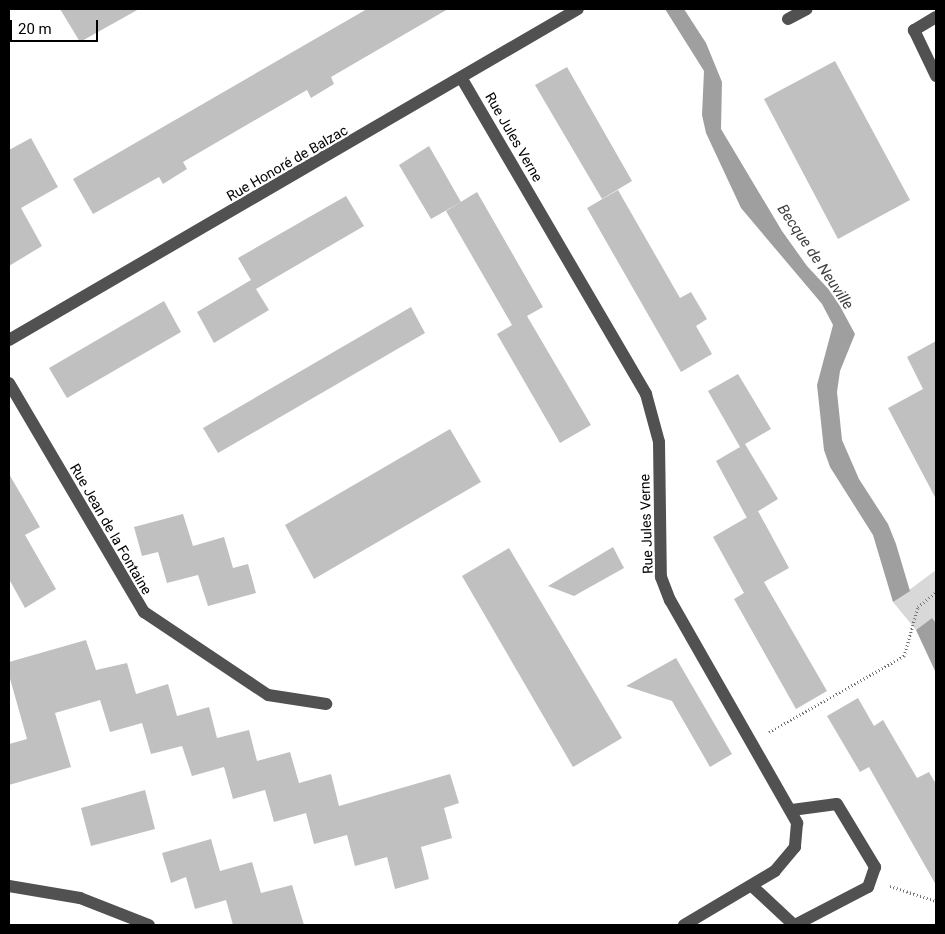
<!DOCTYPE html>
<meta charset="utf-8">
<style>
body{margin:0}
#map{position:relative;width:945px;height:934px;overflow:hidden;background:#fff;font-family:Roboto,sans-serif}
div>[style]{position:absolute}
.green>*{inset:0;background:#d8d8d8}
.water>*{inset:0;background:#9f9f9f}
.building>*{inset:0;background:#c0c0c0}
.path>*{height:3px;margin-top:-1.5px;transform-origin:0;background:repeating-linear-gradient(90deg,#737373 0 1px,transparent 0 3.5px)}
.minor>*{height:12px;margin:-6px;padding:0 6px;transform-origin:6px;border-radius:6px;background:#515151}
span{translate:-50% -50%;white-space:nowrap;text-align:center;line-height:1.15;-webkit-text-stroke:4.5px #fff;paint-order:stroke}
.street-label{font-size:14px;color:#000}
.water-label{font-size:15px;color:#404040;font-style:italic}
.frame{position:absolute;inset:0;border:10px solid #000;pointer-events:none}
.scale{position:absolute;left:10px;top:20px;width:88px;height:22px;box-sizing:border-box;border:2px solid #000;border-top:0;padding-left:6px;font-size:15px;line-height:18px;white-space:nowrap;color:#000;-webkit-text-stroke:4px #fff;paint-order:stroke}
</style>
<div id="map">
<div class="green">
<div style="clip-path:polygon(936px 570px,936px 623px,932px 618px,916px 630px,893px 602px)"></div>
</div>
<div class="water">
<div style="clip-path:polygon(665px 9px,684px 9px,706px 43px,722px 82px,721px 129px,782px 231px,807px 266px,834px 295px,855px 334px,840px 371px,837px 392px,842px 440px,859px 479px,888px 524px,896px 544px,910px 591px,893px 602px,873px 535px,830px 467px,824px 450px,817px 385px,833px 325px,822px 304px,741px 208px,706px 133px,702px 115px,704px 71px)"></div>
<div style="clip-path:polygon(932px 618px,936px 623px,936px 673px,916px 630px)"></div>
</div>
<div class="building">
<div style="clip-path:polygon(60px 9px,139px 9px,80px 42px)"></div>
<div style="clip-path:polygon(367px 9px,448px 9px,331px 77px,334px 84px,311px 98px,307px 90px,183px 162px,187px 169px,163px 184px,159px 177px,93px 214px,73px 179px)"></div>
<div style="clip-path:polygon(835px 61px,910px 200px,838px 239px,764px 99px)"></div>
<div style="clip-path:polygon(567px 67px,632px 181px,602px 199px,535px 85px)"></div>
<div style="clip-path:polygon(31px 138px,58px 187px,21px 208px,42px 246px,9px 266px,9px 150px)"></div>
<div style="clip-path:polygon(429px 146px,461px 202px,431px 219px,399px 165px)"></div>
<div style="clip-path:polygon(618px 190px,680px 298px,691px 292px,707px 319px,696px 326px,712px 354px,681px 372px,587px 208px)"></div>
<div style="clip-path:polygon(477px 192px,543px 307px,527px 316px,591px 425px,560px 443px,497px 334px,512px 325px,446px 211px)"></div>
<div style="clip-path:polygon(346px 196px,364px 226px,256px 289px,269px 310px,214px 343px,197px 312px,251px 280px,238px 258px)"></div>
<div style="clip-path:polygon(164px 301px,181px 332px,67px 398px,49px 368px)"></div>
<div style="clip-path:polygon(411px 307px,425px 333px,218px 453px,203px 428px)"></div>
<div style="clip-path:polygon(936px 341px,936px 499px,888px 408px,923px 389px,907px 357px)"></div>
<div style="clip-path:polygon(738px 374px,771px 429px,745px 444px,778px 499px,747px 518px,716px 461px,740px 447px,708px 391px)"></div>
<div style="clip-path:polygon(450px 429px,481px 482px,314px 579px,285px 525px)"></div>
<div style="clip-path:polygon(9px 474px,40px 527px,25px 535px,56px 589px,25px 608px,9px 579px)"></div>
<div style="clip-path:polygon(758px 511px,789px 568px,764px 582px,827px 691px,796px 709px,734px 599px,744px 593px,713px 537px)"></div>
<div style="clip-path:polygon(183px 514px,193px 546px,224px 537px,233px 568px,248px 564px,256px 593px,208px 606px,198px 575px,167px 583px,158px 552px,142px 556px,134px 527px)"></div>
<div style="clip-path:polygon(613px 547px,624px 568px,574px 596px,548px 586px)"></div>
<div style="clip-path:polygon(509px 548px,622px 738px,573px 767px,462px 576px)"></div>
<div style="clip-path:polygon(86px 640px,96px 670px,127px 663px,136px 694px,168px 684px,177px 716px,209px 707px,217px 738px,249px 730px,257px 761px,290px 752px,299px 783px,331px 774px,339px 806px,450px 774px,459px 803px,444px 808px,452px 838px,421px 847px,429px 879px,395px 889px,387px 857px,355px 866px,347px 835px,314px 844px,306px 813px,274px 822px,265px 790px,233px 799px,224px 767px,192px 776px,182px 746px,151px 754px,142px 723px,110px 732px,100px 700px,55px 713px,71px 767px,9px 785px,9px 744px,27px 739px,9px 675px,9px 662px)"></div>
<div style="clip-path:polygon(676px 658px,732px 754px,710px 767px,672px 701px,626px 686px)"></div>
<div style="clip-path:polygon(858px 698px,874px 726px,883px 720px,917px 778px,929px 772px,936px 784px,936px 885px,869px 767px,860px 772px,827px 716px)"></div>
<div style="clip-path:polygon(145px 790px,155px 829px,91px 846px,81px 808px)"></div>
<div style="clip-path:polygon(211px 839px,220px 871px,252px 862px,261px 893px,292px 885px,304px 925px,233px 925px,226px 900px,195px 909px,186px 877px,171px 883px,162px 853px)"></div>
</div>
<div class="path">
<div style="left:769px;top:732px;width:155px;rotate:-29.4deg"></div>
<div style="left:904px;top:656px;width:51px;rotate:-74.1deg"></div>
<div style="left:918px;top:607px;width:23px;rotate:-40deg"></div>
<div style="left:890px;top:886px;width:48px;rotate:18.1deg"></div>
</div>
<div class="minor">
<div style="left:936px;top:17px;width:26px;rotate:149deg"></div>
<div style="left:914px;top:30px;width:51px;rotate:64.4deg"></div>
<div style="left:788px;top:19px;width:21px;rotate:-28deg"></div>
<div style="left:462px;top:79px;width:365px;rotate:59.7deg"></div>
<div style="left:646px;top:394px;width:50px;rotate:74.8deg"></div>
<div style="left:659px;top:442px;width:135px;rotate:89.2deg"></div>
<div style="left:661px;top:577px;width:25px;rotate:69deg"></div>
<div style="left:670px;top:600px;width:257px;rotate:60.3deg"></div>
<div style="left:797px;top:823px;width:24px;rotate:95deg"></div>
<div style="left:795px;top:847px;width:31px;rotate:130deg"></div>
<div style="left:775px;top:871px;width:106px;rotate:149.3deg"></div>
<div style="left:9px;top:340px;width:658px;rotate:-30.19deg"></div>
<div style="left:9px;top:383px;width:266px;rotate:59.5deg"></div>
<div style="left:144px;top:612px;width:149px;rotate:33.8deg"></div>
<div style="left:268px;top:695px;width:59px;rotate:8.8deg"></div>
<div style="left:792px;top:810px;width:45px;rotate:-7.6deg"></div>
<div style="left:837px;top:804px;width:74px;rotate:58.9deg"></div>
<div style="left:875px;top:867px;width:21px;rotate:109deg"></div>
<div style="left:868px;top:887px;width:82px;rotate:152.5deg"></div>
<div style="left:9px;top:886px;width:72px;rotate:9.6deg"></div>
<div style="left:80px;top:898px;width:74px;rotate:21.4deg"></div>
<div style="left:752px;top:886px;width:57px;rotate:42.9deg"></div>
</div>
<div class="street-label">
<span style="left:514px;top:137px;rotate:60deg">Rue Jules Verne</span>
<span style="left:287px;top:163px;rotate:-30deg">Rue Honoré de Balzac</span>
<span style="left:646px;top:524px;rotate:-92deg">Rue Jules Verne</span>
<span style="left:111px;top:529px;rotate:60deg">Rue Jean de la Fontaine</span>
</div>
<div class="water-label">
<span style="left:815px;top:257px;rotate:56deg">Becque de Neuville</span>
</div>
<div class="frame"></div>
<div class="scale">20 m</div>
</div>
